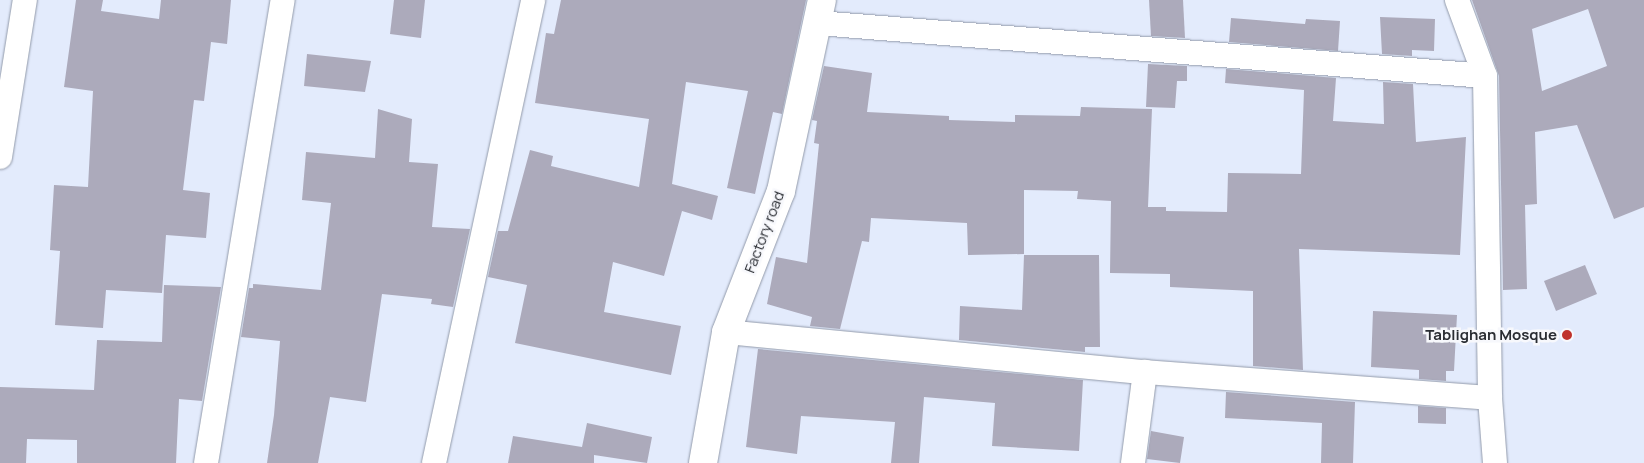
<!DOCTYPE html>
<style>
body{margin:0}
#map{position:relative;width:1644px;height:463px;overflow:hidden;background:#e3ebfc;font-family:Manrope,sans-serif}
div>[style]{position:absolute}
.building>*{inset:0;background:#acaabb}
.roads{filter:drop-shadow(0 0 1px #929aaa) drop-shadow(0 0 1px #929aaa)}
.minor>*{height:24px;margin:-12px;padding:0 12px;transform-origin:12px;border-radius:12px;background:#fff}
.tertiary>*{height:28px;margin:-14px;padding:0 14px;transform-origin:14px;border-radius:14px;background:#fff}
.dots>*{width:14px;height:14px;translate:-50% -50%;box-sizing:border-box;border:2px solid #f7f8fc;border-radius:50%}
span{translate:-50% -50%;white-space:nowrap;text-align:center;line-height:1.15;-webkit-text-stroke:5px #f7f8fc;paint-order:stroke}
.street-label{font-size:15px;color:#292c32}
.poi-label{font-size:15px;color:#292c32;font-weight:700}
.right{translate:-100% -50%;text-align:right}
</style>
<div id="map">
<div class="building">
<div style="clip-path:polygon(76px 0,103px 0,101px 11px,159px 19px,161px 0,231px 0,227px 44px,211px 42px,204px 101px,194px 100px,183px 190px,210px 193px,206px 238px,166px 235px,162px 293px,106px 290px,103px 328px,55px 325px,60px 251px,50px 250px,54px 185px,88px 187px,93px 91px,64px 87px)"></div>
<div style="clip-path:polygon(394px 0,425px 0,421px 38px,390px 34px)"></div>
<div style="clip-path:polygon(561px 0,806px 0,782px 114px,773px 112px,755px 194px,727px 188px,748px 91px,686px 82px,672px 184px,718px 196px,712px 220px,682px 211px,664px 276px,613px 262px,604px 312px,681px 326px,671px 375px,515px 343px,527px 285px,488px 277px,498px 231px,508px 231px,530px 150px,553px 156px,551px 166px,639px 187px,649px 119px,535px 103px,546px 33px,554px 34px)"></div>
<div style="clip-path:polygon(1149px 0,1183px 0,1185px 38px,1151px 36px)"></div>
<div style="clip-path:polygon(evenodd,1472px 0,1644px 0,1644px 207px,1614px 219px,1577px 125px,1535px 132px,1537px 204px,1525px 205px,1527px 289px,1503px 290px,1499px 76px,1472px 0,1588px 9px,1607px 66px,1542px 91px,1532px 29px,1588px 9px)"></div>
<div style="clip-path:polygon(1380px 17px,1435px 19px,1434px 51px,1412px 50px,1412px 56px,1382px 54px)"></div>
<div style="clip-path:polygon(1231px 18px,1305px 24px,1306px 19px,1340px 21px,1338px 51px,1229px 42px)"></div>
<div style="clip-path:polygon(307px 54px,371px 61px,365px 92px,304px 86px)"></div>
<div style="clip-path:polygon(1148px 64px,1187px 66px,1187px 81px,1177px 81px,1175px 108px,1146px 107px)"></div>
<div style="clip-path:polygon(824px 66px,872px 73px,867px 112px,949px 116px,949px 120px,1015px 122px,1015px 115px,1080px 116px,1081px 107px,1152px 109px,1148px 207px,1166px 207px,1166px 211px,1227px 212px,1228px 173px,1301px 174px,1304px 90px,1225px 83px,1226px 69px,1336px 78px,1333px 121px,1384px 124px,1383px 82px,1413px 84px,1416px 142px,1466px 137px,1460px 255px,1299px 249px,1303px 370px,1253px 366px,1253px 291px,1170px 287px,1170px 274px,1110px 273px,1111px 201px,1077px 199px,1078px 191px,1024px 190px,1024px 254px,968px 255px,967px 223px,871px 218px,869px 242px,862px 241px,840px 329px,810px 326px,812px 317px,767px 304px,776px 257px,807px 263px,819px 144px,814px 143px,817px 121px,812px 120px)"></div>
<div style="clip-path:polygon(378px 109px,412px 119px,409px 162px,438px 164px,432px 227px,470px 229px,453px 307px,431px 304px,432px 299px,382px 294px,366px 402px,330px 397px,318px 463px,267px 463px,274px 415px,280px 341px,241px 337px,249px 288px,253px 288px,253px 284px,321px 290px,331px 203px,302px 200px,306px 152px,375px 158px)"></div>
<div style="clip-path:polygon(1024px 255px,1099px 255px,1100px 347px,1085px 347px,1085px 352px,959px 340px,960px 306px,1022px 310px)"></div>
<div style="clip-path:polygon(1585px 265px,1597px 294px,1556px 311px,1544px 281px)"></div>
<div style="clip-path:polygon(164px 285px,221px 287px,202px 401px,179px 399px,176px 463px,77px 463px,77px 440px,27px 439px,26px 463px,0 463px,0 387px,94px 390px,97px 340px,162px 342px)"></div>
<div style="clip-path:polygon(1373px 311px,1457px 315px,1454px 371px,1446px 371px,1446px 381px,1419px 379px,1419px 370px,1371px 367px)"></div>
<div style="clip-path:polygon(758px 349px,1083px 380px,1079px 451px,992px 446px,995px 403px,924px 397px,919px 463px,891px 463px,895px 422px,801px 416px,797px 454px,746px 447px)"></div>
<div style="clip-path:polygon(1226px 392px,1355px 402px,1353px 463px,1321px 463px,1322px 423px,1225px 418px)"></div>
<div style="clip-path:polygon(1418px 406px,1446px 408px,1446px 424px,1418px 423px)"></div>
<div style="clip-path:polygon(587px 423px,652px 437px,647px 463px,594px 455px,594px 463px,508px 463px,513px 436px,582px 447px)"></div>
<div style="clip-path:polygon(1151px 431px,1184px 437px,1180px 463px,1147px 459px)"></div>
</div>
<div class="roads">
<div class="minor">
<div style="left:1457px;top:0;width:81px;rotate:69.8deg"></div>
<div style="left:1485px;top:76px;width:322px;rotate:89.1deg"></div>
<div style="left:1490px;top:398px;width:65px;rotate:85.6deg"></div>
<div style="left:818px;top:23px;width:669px;rotate:4.54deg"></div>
<div style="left:0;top:157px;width:159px;rotate:-81deg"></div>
<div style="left:726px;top:332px;width:421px;rotate:5.5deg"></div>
<div style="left:1145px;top:372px;width:346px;rotate:4.3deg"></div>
<div style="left:206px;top:463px;width:469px;rotate:-80.6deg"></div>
<div style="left:434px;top:463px;width:473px;rotate:-77.9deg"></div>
<div style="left:1133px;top:463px;width:92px;rotate:-82.5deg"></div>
</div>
<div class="tertiary">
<div style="left:703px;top:463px;width:133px;rotate:-80deg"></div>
<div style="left:726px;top:332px;width:151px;rotate:-68.7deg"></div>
<div style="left:781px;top:191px;width:195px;rotate:-77.9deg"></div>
</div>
</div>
<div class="dots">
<div style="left:1567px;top:335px;background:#bf312b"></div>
</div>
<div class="street-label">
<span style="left:764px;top:232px;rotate:-69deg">Factory road</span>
</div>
<div class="poi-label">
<span class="right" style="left:1557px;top:335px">Tablighan Mosque</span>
</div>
</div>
